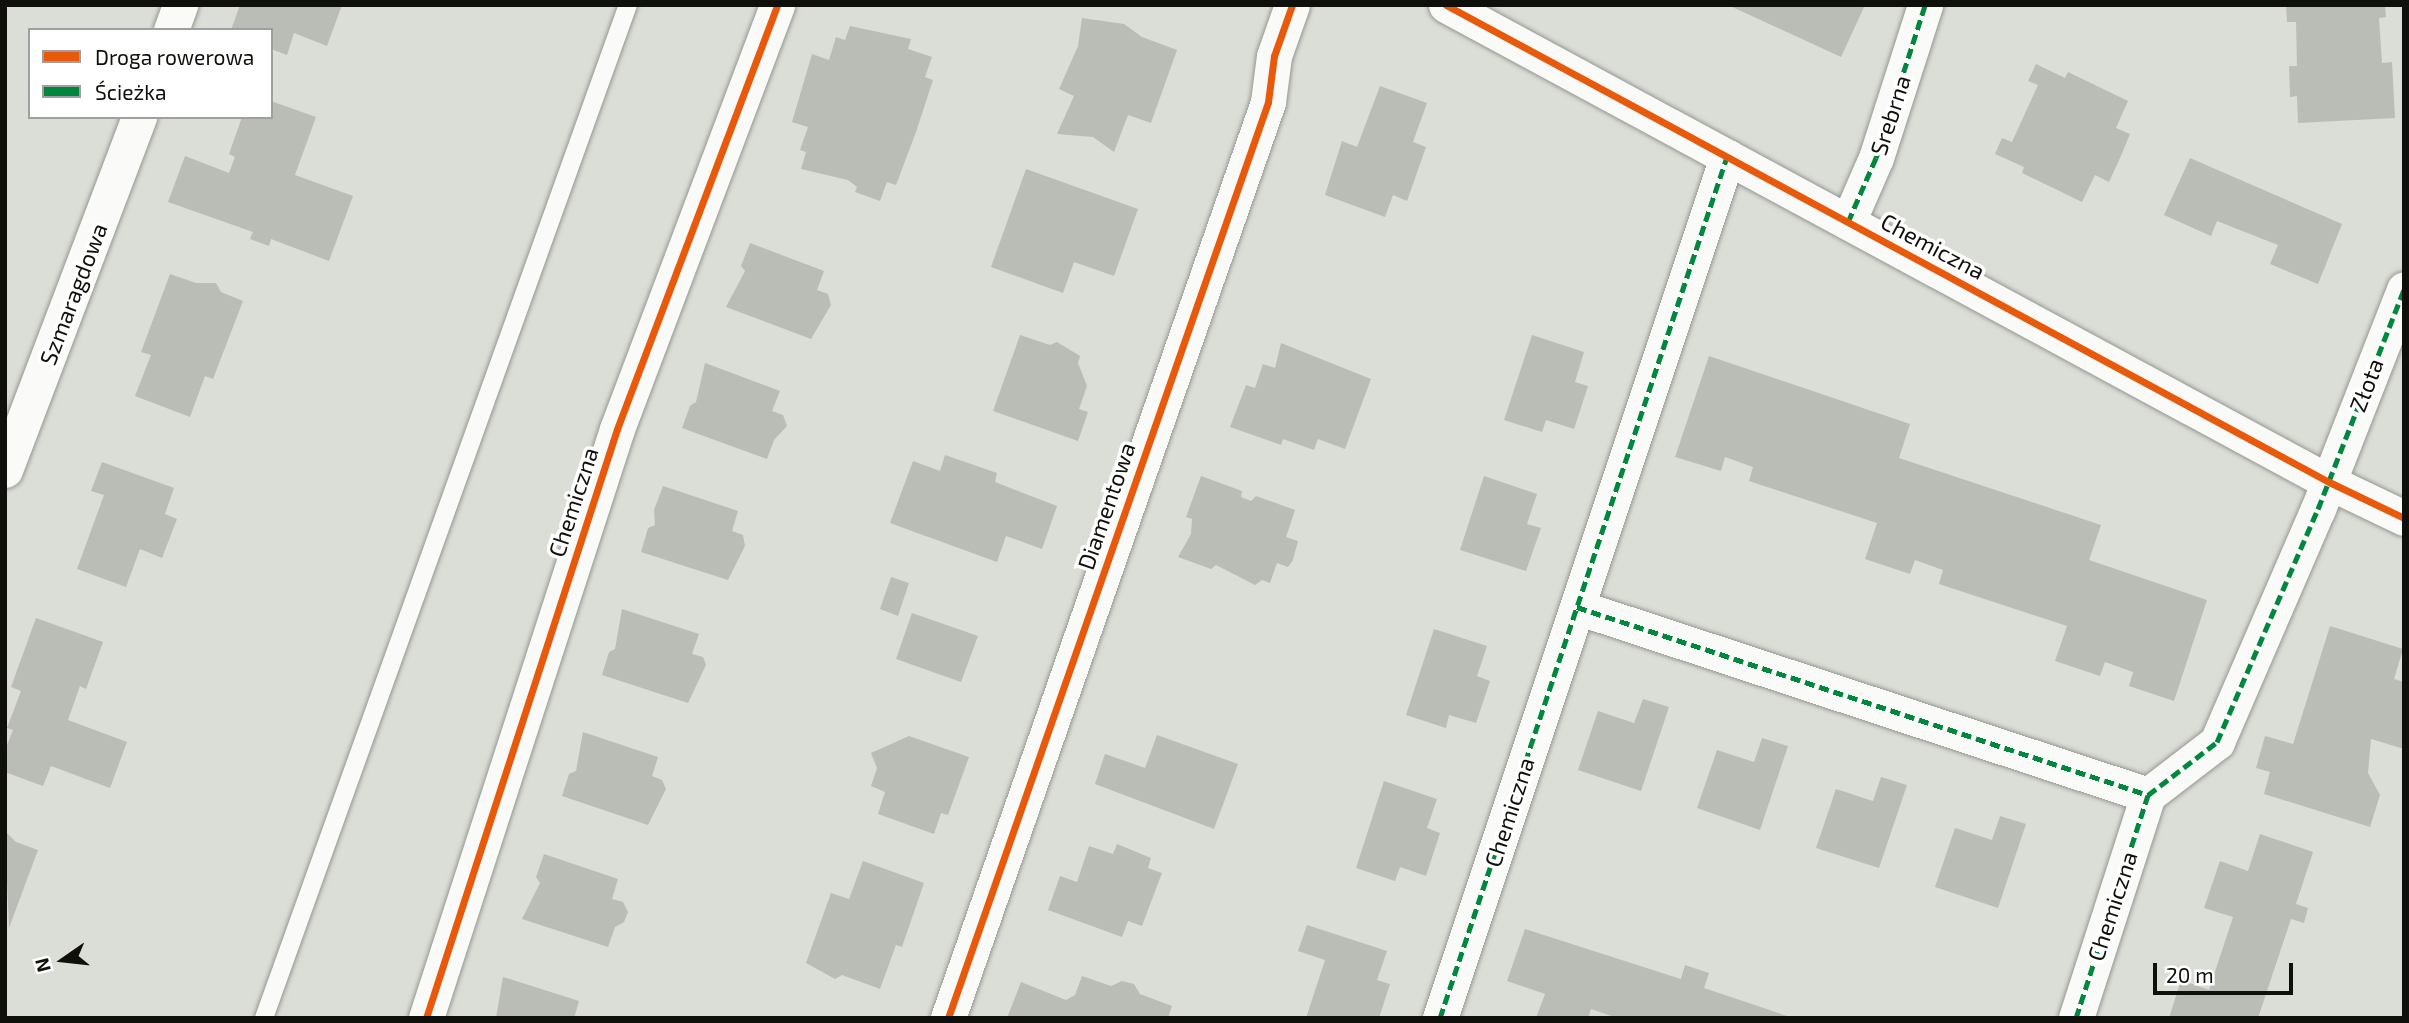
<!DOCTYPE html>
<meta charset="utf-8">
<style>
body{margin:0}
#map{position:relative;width:2409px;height:1023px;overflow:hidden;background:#dbded6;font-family:"Exo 2",sans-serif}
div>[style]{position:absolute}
.building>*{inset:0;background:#babcb6}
.roads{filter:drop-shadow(0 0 2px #959791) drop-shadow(0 0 2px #959791)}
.service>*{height:18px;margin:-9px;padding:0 9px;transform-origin:9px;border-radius:9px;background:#fafaf9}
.minor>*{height:35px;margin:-17.5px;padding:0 17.5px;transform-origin:17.5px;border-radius:17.5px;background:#fafaf9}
.quiet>*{height:5px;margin-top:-2.5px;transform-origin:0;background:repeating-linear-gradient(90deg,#00873e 0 10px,transparent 0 15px)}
.cycleway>*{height:7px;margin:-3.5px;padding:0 3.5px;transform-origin:3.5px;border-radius:3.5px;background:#e8590c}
span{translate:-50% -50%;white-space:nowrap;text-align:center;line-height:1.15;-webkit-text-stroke:7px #fff;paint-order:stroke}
.street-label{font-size:23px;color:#0f100b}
.frame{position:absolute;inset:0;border:7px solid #0f100b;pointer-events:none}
.legend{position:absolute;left:28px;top:28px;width:245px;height:91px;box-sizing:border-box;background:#fff;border:2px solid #9f9f9d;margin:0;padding:9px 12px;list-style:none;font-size:21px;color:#0f100b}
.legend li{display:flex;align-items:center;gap:14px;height:35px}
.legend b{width:35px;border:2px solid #9f9f9d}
.north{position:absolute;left:28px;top:925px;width:70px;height:70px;-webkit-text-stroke:5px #fff;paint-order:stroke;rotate:256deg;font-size:19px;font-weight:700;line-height:28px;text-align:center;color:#0f100b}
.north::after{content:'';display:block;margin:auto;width:24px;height:32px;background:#0f100b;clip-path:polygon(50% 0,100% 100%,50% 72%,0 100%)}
.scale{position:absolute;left:2153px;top:963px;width:140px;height:32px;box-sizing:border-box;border:4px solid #0f100b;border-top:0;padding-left:9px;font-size:21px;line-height:24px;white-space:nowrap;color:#0f100b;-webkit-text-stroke:5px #fff;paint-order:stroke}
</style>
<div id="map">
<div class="building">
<div style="clip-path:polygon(240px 5px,342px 5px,327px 46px,294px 33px,287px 55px,271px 49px,271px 30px,231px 30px)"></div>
<div style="clip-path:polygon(1728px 5px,1865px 5px,1841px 57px)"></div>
<div style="clip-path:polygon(2286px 5px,2385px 5px,2386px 17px,2379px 18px,2382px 63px,2392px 62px,2395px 118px,2298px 123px,2297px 96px,2290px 97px,2289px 66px,2297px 66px,2296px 22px,2287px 22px)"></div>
<div style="clip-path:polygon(1082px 18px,1124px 24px,1142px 37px,1177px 50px,1151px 123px,1128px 115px,1114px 152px,1093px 137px,1057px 134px,1074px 96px,1059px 89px,1078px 46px)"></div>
<div style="clip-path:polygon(850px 26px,911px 39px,908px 49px,932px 57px,925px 77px,933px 80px,916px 132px,896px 185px,887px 182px,880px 201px,855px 192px,857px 187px,848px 180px,801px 169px,806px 152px,800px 150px,808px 127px,792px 122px,812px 54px,829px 60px,836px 37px,845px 40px)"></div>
<div style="clip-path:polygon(2036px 64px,2065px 78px,2068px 72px,2128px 101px,2116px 128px,2130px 134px,2120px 158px,2109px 182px,2095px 175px,2082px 202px,2022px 173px,2024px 167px,1995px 154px,2002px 138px,2012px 142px,2038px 85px,2028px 81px)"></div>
<div style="clip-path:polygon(1380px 86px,1427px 103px,1413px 142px,1426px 147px,1407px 201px,1393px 195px,1385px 217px,1325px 195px,1342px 141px,1357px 147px)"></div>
<div style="clip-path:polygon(271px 101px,316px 117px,295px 175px,353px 196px,329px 261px,271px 239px,269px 246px,250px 239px,253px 232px,168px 202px,185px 156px,229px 173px,235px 157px,229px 154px,242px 117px,271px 117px)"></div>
<div style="clip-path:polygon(2190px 158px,2342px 224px,2318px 284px,2270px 264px,2278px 245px,2217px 221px,2211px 236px,2164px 215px)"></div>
<div style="clip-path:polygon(1026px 169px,1138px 209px,1114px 276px,1074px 262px,1063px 293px,991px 267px)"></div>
<div style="clip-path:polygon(750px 243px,824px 271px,817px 290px,828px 294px,831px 305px,811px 339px,726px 307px,745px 271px,741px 266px)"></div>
<div style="clip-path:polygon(170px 274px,196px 283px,216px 283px,221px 292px,243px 301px,213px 379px,205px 376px,190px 417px,135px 396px,151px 355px,141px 352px)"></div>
<div style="clip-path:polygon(1020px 335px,1050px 345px,1057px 342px,1080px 356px,1078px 363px,1087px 386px,1079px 409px,1088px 412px,1078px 441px,993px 411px)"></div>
<div style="clip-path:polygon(1532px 335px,1584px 352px,1575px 382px,1588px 386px,1574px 429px,1546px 420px,1542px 432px,1504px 420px)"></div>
<div style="clip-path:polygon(1281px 343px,1371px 379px,1345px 449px,1318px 439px,1314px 450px,1283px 439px,1281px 445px,1230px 427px,1246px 385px,1255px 388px,1263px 364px,1275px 368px)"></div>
<div style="clip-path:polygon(1709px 356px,1910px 424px,1899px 458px,2101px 525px,2089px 560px,2207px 600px,2174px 701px,2129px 686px,2133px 672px,2105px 662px,2100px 676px,2055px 661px,2067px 626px,1939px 584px,1943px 570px,1915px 560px,1910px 574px,1865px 559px,1877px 523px,1749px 481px,1753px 467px,1725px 457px,1721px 471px,1675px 457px)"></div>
<div style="clip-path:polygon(705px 363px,780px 391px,772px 411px,783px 415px,787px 426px,774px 440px,767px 459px,682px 428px,690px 406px,696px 402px)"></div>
<div style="clip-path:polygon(945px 455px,997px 473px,995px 482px,1057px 506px,1042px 549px,1006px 536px,997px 562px,890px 523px,913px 461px,940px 471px)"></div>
<div style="clip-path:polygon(102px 462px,174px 488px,165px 514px,177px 519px,162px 558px,140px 549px,126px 587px,77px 569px,104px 495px,91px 491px)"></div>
<div style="clip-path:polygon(1201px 476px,1242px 491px,1241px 497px,1251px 501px,1256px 496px,1295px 510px,1286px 537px,1298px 541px,1293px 560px,1288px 567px,1277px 563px,1270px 583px,1262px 580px,1255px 585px,1216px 565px,1211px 569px,1178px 557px,1191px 534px,1192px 519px,1186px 517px)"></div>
<div style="clip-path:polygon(1484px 476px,1537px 494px,1527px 524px,1541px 528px,1526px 571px,1460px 550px)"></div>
<div style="clip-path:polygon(663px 486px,738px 511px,732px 531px,743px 535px,745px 546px,728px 580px,641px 552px,648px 528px,655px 525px,654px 510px)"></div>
<div style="clip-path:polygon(891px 577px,909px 583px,898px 616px,880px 609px)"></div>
<div style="clip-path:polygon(622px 609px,699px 634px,692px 654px,703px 657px,706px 665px,688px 703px,602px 675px,609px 652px,615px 649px)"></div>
<div style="clip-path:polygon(912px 613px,978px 636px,961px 682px,896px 659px)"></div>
<div style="clip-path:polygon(36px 618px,103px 642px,86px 689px,80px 686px,68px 720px,127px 742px,110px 788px,51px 766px,43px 786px,5px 772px,5px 750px,13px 730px,7px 728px,21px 691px,11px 687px)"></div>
<div style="clip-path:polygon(2330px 626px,2403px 649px,2394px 679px,2404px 682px,2404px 749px,2371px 739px,2368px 773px,2380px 795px,2370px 827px,2264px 794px,2270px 772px,2256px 768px,2265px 736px,2293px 744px)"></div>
<div style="clip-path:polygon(1434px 629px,1487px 646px,1477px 676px,1490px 681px,1476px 723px,1449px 715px,1446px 728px,1406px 715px)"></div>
<div style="clip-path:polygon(1643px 699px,1669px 707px,1641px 791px,1578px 770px,1598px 711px,1634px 723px)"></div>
<div style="clip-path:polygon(583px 732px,658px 757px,652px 776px,662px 780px,666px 789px,648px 825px,562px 796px,569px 774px,576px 771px)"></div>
<div style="clip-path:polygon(1157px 735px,1238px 764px,1214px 829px,1095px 784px,1105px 754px,1145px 768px)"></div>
<div style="clip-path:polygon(909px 736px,969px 757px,948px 815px,941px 813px,934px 834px,878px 814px,885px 792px,871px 786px,877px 768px,871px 753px)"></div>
<div style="clip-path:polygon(1762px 738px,1788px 746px,1760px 830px,1697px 808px,1717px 750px,1754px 762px)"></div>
<div style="clip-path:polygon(1881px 777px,1907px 785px,1879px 868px,1816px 848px,1836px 789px,1873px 801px)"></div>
<div style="clip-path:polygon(1384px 781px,1437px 799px,1427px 828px,1440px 833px,1426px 876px,1400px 867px,1395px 881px,1356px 868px)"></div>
<div style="clip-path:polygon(2000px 816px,2026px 824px,1998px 908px,1935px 887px,1955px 828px,1992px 840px)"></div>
<div style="clip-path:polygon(5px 831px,16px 842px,38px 850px,9px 928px)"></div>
<div style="clip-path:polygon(2260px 834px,2313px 852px,2296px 904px,2308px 908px,2304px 923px,2291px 919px,2258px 1018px,2169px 1018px,2181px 980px,2209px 990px,2233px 917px,2204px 908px,2220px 861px,2248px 871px)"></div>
<div style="clip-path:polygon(1117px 844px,1151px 858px,1148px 868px,1162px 873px,1142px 926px,1128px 921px,1122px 937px,1048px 910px,1060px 876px,1077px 882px,1089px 846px,1113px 854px)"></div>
<div style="clip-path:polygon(544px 854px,618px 879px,612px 899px,623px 902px,628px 912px,624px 922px,615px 927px,608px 947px,522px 919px,540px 883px,536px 877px)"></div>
<div style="clip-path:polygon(863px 861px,924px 883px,902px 947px,896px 945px,880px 989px,842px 975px,835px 979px,806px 963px,831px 893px,849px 899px)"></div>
<div style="clip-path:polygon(1307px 925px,1387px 951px,1377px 980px,1390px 984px,1379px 1018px,1306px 1018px,1325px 960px,1298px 951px)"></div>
<div style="clip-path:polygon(1525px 929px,1681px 979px,1685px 965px,1709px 973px,1704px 988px,1793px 1018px,1617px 1018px,1591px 1009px,1588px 1018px,1536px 1018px,1545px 994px,1507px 981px)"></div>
<div style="clip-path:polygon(1082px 976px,1111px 986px,1122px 981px,1134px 984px,1140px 994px,1172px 1006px,1168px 1018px,1007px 1018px,1021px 982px,1066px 1000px,1075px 995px)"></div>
<div style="clip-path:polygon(503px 977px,579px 1001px,574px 1018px,496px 1018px)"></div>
</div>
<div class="roads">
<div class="service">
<div style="left:264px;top:1018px;width:1076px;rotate:-70.24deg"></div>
</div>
<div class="minor">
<div style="left:1446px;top:5px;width:1004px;rotate:28.38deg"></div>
<div style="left:2329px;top:482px;width:83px;rotate:25.6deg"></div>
<div style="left:171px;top:30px;width:27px;rotate:-70deg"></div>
<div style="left:1848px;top:222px;width:70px;rotate:-66.4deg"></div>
<div style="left:1876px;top:158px;width:161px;rotate:-72.2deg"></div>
<div style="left:5px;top:470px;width:378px;rotate:-69.2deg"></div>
<div style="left:1577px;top:607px;width:601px;rotate:18.22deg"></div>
<div style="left:426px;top:1018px;width:619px;rotate:-72.03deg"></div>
<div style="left:617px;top:429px;width:453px;rotate:-69.3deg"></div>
<div style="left:948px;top:1018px;width:970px;rotate:-70.74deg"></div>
<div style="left:1268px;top:102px;width:46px;rotate:-82.6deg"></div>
<div style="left:1274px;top:56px;width:54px;rotate:-70.6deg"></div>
<div style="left:1440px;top:1018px;width:908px;rotate:-71.57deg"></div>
<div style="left:2076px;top:1018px;width:234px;rotate:-72.1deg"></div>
<div style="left:2148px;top:795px;width:87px;rotate:-37.5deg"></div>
<div style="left:2217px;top:742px;width:254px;rotate:-66.6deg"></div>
<div style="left:2318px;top:509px;width:236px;rotate:-68.6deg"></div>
</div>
</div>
<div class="quiet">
<div style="left:1848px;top:222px;width:70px;rotate:-66.4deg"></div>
<div style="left:1876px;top:158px;width:161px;rotate:-72.2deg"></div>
<div style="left:1577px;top:607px;width:601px;rotate:18.22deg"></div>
<div style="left:1440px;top:1018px;width:908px;rotate:-71.57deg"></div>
<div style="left:2076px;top:1018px;width:234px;rotate:-72.1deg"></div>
<div style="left:2148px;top:795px;width:87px;rotate:-37.5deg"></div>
<div style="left:2217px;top:742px;width:254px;rotate:-66.6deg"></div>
<div style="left:2318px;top:509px;width:236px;rotate:-68.6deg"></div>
</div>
<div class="cycleway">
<div style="left:1446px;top:5px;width:1004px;rotate:28.38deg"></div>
<div style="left:2329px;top:482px;width:83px;rotate:25.6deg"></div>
<div style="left:426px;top:1018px;width:619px;rotate:-72.03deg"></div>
<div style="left:617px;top:429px;width:453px;rotate:-69.3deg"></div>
<div style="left:948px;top:1018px;width:970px;rotate:-70.74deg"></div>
<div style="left:1268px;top:102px;width:46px;rotate:-82.6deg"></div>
<div style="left:1274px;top:56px;width:54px;rotate:-70.6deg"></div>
</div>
<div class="street-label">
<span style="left:1890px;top:115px;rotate:-72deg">Srebrna</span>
<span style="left:1933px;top:246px;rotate:28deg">Chemiczna</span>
<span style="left:73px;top:294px;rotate:-69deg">Szmaragdowa</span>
<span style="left:2366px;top:385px;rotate:-69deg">Złota</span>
<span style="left:573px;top:502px;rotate:-72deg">Chemiczna</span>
<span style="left:1106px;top:506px;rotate:-71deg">Diamentowa</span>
<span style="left:1509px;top:812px;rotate:-72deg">Chemiczna</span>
<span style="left:2112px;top:906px;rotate:-72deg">Chemiczna</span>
</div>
<div class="frame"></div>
<ul class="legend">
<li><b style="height:9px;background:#e8590c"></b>Droga rowerowa</li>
<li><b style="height:9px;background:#00873e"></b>Ścieżka</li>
</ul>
<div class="north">N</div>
<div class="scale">20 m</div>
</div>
